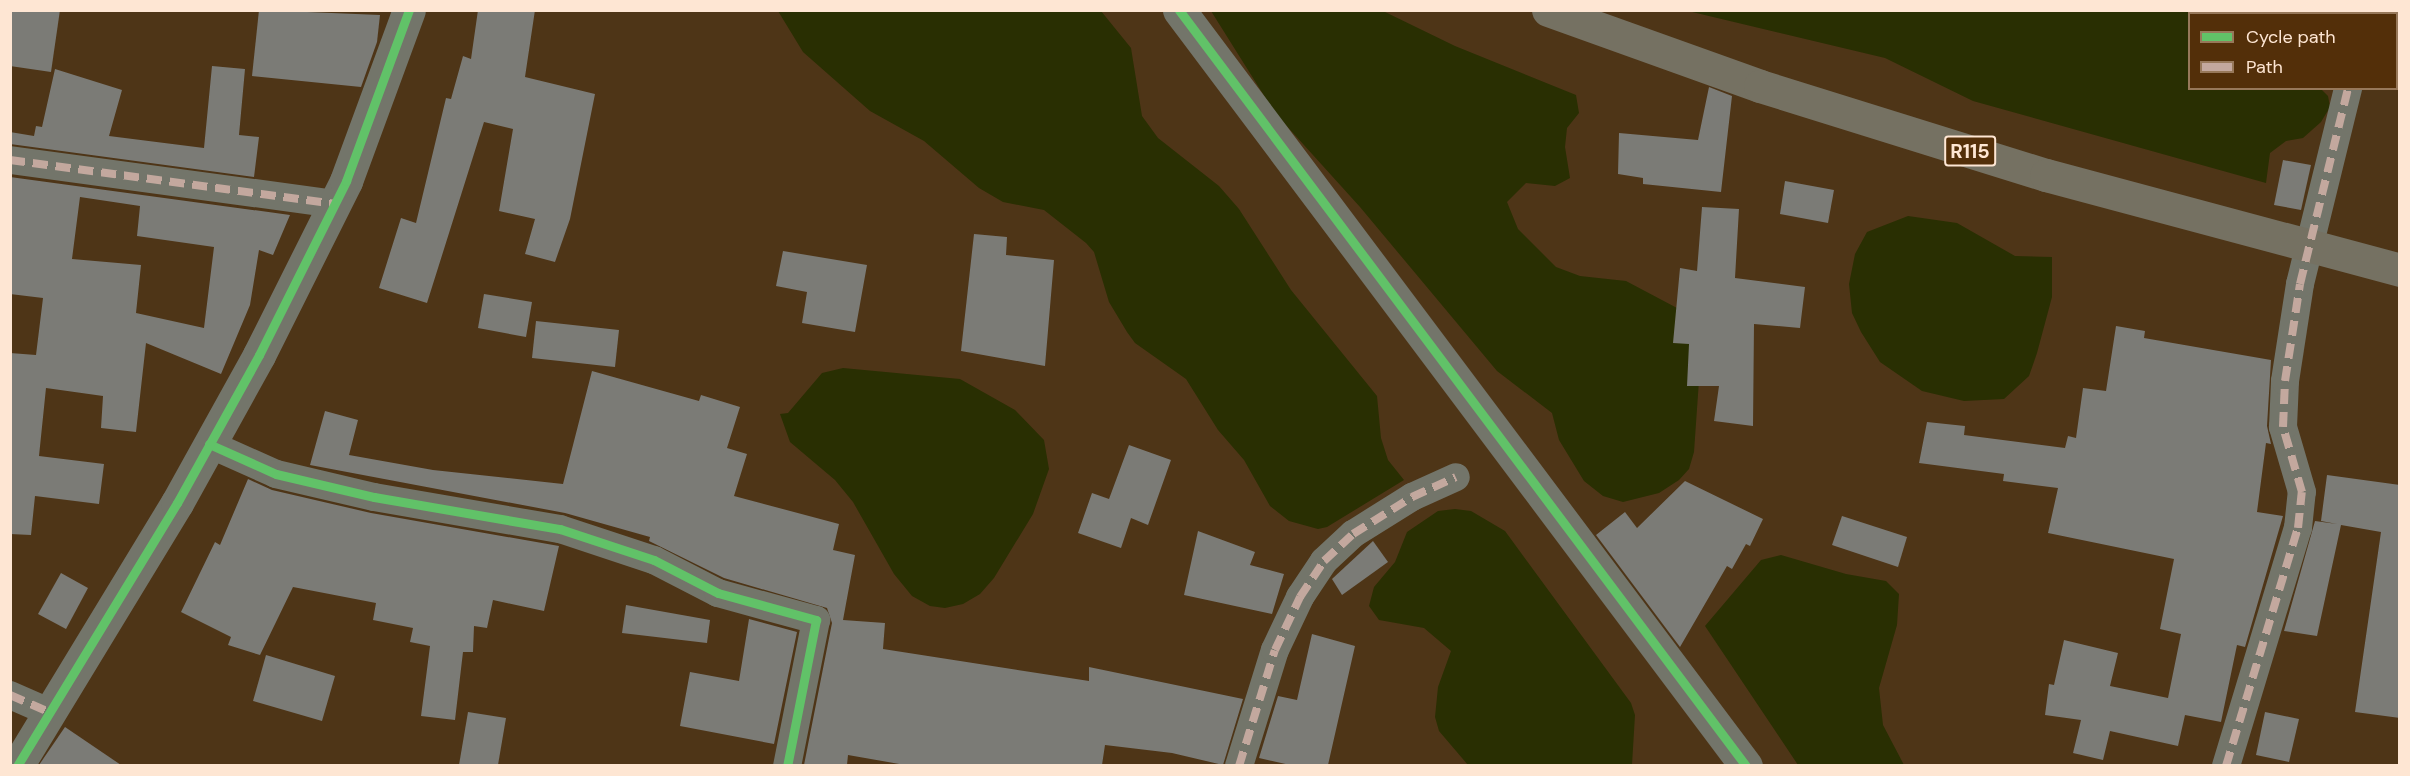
<!DOCTYPE html>
<style>
body{margin:0}
#map{position:relative;width:2410px;height:776px;overflow:hidden;background:#4e3517;font-family:"DM Sans",sans-serif}
div>[style]{position:absolute}
.water>*{inset:0;background:#292f02}
.building>*{inset:0;background:#7b7b76}
.minor>*{height:28px;margin:-14px;padding:0 14px;transform-origin:14px;border-radius:14px;background:#73756a}
.tertiary>*{height:33px;margin:-16.5px;padding:0 16.5px;transform-origin:16.5px;border-radius:16.5px;background:#73756a}
.primary>*{height:33px;margin:-16.5px;padding:0 16.5px;transform-origin:16.5px;border-radius:16.5px;background:#757162}
.quiet>*{height:8px;margin-top:-4px;transform-origin:0;background:repeating-linear-gradient(90deg,#c3a89e 0 15px,transparent 0 23px)}
.cycleway>*{height:9px;margin:-4.5px;padding:0 4.5px;transform-origin:4.5px;border-radius:4.5px;background:#61c268}
span{translate:-50% -50%;white-space:nowrap;text-align:center;line-height:1.15;-webkit-text-stroke:6px #532f09;paint-order:stroke}
.shield-label span{padding:2px 4px;background:#532f09;border:2px solid;border-radius:4px;-webkit-text-stroke-width:0}
.shield-label{font-size:20px;color:#fee6d3;font-weight:700}
.frame{position:absolute;inset:0;border:12px solid #fee6d3;pointer-events:none}
.legend{position:absolute;left:2188px;top:12px;width:210px;height:78px;box-sizing:border-box;background:#532f09;border:2px solid #97785a;margin:0;padding:8px 10px;list-style:none;font-size:18px;color:#fee6d3}
.legend li{display:flex;align-items:center;gap:12px;height:30px}
.legend b{width:30px;border:2px solid #97785a}
</style>
<div id="map">
<div class="water">
<div style="clip-path:polygon(778px 11px,1101px 11px,1131px 48px,1142px 116px,1158px 138px,1219px 186px,1239px 209px,1291px 290px,1377px 396px,1381px 438px,1388px 460px,1404px 480px,1327px 527px,1318px 529px,1289px 521px,1270px 506px,1244px 460px,1218px 430px,1186px 379px,1135px 343px,1127px 332px,1109px 302px,1094px 252px,1086px 243px,1044px 210px,1003px 202px,979px 188px,924px 141px,870px 111px,803px 52px)"></div>
<div style="clip-path:polygon(1211px 11px,1383px 11px,1455px 46px,1576px 95px,1579px 113px,1567px 128px,1565px 147px,1570px 178px,1555px 186px,1526px 183px,1507px 202px,1518px 229px,1556px 267px,1580px 276px,1626px 281px,1677px 308px,1700px 366px,1694px 452px,1689px 469px,1679px 480px,1659px 493px,1623px 502px,1603px 496px,1584px 481px,1559px 440px,1552px 413px,1497px 371px,1360px 207px,1275px 113px)"></div>
<div style="clip-path:polygon(1688px 11px,2203px 11px,2204px 13px,2190px 14px,2190px 88px,2321px 89px,2328px 96px,2330px 107px,2321px 122px,2303px 138px,2286px 141px,2270px 153px,2266px 183px,1973px 101px,1885px 58px)"></div>
<div style="clip-path:polygon(1908px 216px,1957px 223px,2015px 256px,2052px 257px,2052px 297px,2037px 353px,2029px 376px,2004px 399px,1964px 401px,1922px 391px,1880px 362px,1861px 332px,1852px 313px,1849px 284px,1855px 254px,1867px 232px)"></div>
<div style="clip-path:polygon(843px 368px,960px 379px,1015px 410px,1044px 440px,1049px 469px,1033px 514px,994px 578px,980px 594px,963px 604px,945px 608px,930px 606px,912px 596px,894px 574px,853px 502px,835px 480px,790px 442px,780px 414px,788px 413px,822px 373px)"></div>
<div style="clip-path:polygon(1455px 509px,1471px 511px,1505px 531px,1631px 703px,1635px 715px,1632px 765px,1468px 765px,1439px 731px,1435px 717px,1438px 687px,1451px 651px,1424px 628px,1379px 620px,1369px 606px,1374px 587px,1395px 562px,1407px 532px,1438px 511px)"></div>
<div style="clip-path:polygon(1781px 555px,1846px 574px,1886px 581px,1899px 594px,1897px 625px,1879px 688px,1883px 725px,1904px 765px,1798px 765px,1705px 626px,1761px 560px)"></div>
</div>
<div class="building">
<div style="clip-path:polygon(10px 10px,60px 10px,51px 72px,10px 66px)"></div>
<div style="clip-path:polygon(259px 10px,380px 15px,377px 42px,361px 87px,252px 76px)"></div>
<div style="clip-path:polygon(478px 10px,535px 10px,525px 77px,595px 94px,570px 219px,555px 262px,525px 254px,535px 219px,499px 211px,513px 129px,484px 122px,427px 303px,379px 288px,401px 218px,416px 223px,446px 98px,451px 99px,463px 56px,471px 59px)"></div>
<div style="clip-path:polygon(212px 66px,245px 69px,239px 135px,259px 137px,254px 177px,10px 144px,10px 132px,34px 136px,36px 126px,42px 127px,55px 69px,122px 90px,109px 136px,204px 148px)"></div>
<div style="clip-path:polygon(1709px 87px,1732px 96px,1721px 192px,1643px 184px,1643px 178px,1618px 174px,1619px 133px,1698px 140px)"></div>
<div style="clip-path:polygon(2283px 160px,2311px 165px,2301px 210px,2274px 205px)"></div>
<div style="clip-path:polygon(evenodd,10px 177px,290px 215px,273px 255px,259px 250px,250px 305px,221px 374px,146px 343px,136px 432px,101px 428px,103px 396px,46px 388px,39px 456px,104px 464px,99px 504px,35px 496px,31px 535px,10px 534px,10px 353px,36px 355px,43px 298px,10px 294px,10px 177px,80px 197px,140px 206px,137px 236px,214px 247px,204px 328px,136px 313px,141px 265px,72px 259px,80px 197px)"></div>
<div style="clip-path:polygon(1785px 181px,1834px 190px,1828px 223px,1780px 214px)"></div>
<div style="clip-path:polygon(1702px 207px,1739px 209px,1735px 278px,1805px 287px,1800px 328px,1754px 324px,1753px 426px,1714px 421px,1719px 386px,1687px 386px,1689px 344px,1673px 343px,1680px 268px,1697px 271px)"></div>
<div style="clip-path:polygon(974px 234px,1007px 237px,1006px 255px,1054px 260px,1045px 366px,961px 351px)"></div>
<div style="clip-path:polygon(783px 251px,867px 265px,855px 332px,802px 323px,807px 292px,776px 286px)"></div>
<div style="clip-path:polygon(484px 294px,532px 302px,526px 337px,478px 328px)"></div>
<div style="clip-path:polygon(536px 321px,619px 330px,615px 367px,532px 358px)"></div>
<div style="clip-path:polygon(2116px 326px,2145px 331px,2144px 338px,2271px 360px,2267px 426px,2271px 444px,2266px 443px,2257px 512px,2283px 516px,2245px 647px,2237px 645px,2221px 722px,2185px 715px,2178px 746px,2110px 731px,2103px 760px,2073px 753px,2081px 720px,2045px 715px,2049px 684px,2054px 685px,2064px 640px,2118px 653px,2110px 686px,2168px 698px,2181px 634px,2160px 629px,2174px 559px,2048px 533px,2058px 488px,2003px 481px,2004px 474px,1919px 463px,1927px 422px,1965px 426px,1964px 435px,2065px 448px,2068px 436px,2076px 438px,2083px 388px,2106px 391px)"></div>
<div style="clip-path:polygon(592px 371px,699px 401px,701px 395px,740px 407px,727px 448px,747px 454px,734px 496px,839px 524px,833px 550px,855px 555px,843px 620px,885px 623px,883px 649px,1089px 681px,1089px 667px,1243px 699px,1223px 765px,1172px 753px,1105px 745px,1102px 765px,905px 765px,848px 755px,847px 765px,804px 765px,832px 623px,827px 608px,724px 578px,649px 541px,650px 537px,565px 513px,310px 465px,325px 411px,358px 420px,349px 455px,433px 470px,563px 484px)"></div>
<div style="clip-path:polygon(1129px 445px,1171px 460px,1148px 525px,1131px 518px,1121px 548px,1078px 533px,1092px 493px,1109px 499px)"></div>
<div style="clip-path:polygon(2327px 475px,2400px 485px,2400px 718px,2355px 712px,2381px 532px,2341px 525px,2317px 636px,2284px 631px,2315px 521px,2337px 524px,2321px 521px)"></div>
<div style="clip-path:polygon(248px 479px,272px 490px,371px 513px,559px 546px,544px 611px,493px 600px,487px 628px,474px 626px,473px 652px,463px 652px,455px 720px,421px 716px,430px 646px,410px 642px,413px 628px,373px 620px,376px 603px,293px 587px,260px 655px,228px 645px,231px 637px,181px 612px,215px 542px,220px 545px)"></div>
<div style="clip-path:polygon(1685px 481px,1763px 519px,1750px 546px,1746px 544px,1732px 569px,1727px 566px,1680px 647px,1596px 535px,1625px 512px,1637px 528px)"></div>
<div style="clip-path:polygon(1842px 516px,1907px 537px,1898px 567px,1832px 545px)"></div>
<div style="clip-path:polygon(1198px 531px,1255px 552px,1250px 565px,1284px 574px,1272px 614px,1184px 595px)"></div>
<div style="clip-path:polygon(1373px 541px,1388px 562px,1342px 595px,1332px 579px)"></div>
<div style="clip-path:polygon(61px 573px,88px 588px,66px 629px,38px 614px)"></div>
<div style="clip-path:polygon(626px 605px,710px 620px,707px 643px,622px 633px)"></div>
<div style="clip-path:polygon(749px 619px,797px 632px,774px 744px,680px 726px,690px 672px,739px 681px)"></div>
<div style="clip-path:polygon(1312px 634px,1355px 646px,1328px 765px,1290px 765px,1259px 758px,1278px 696px,1297px 700px)"></div>
<div style="clip-path:polygon(266px 655px,335px 676px,322px 721px,253px 701px)"></div>
<div style="clip-path:polygon(468px 712px,506px 718px,498px 765px,459px 765px)"></div>
<div style="clip-path:polygon(2265px 712px,2299px 719px,2289px 762px,2256px 755px)"></div>
<div style="clip-path:polygon(65px 727px,121px 765px,39px 765px)"></div>
</div>
<div class="minor">
<div style="left:2365px;top:14px;width:4px;rotate:-90deg"></div>
<div style="left:10px;top:160px;width:327px;rotate:7.7deg"></div>
<div style="left:209px;top:444px;width:73px;rotate:24.1deg"></div>
<div style="left:276px;top:474px;width:101px;rotate:13.2deg"></div>
<div style="left:374px;top:497px;width:189px;rotate:9.8deg"></div>
<div style="left:560px;top:529px;width:99px;rotate:18.3deg"></div>
<div style="left:654px;top:560px;width:72px;rotate:27.3deg"></div>
<div style="left:718px;top:593px;width:102px;rotate:15.4deg"></div>
<div style="left:816px;top:620px;width:149px;rotate:101.2deg"></div>
<div style="left:10px;top:695px;width:43px;rotate:23.6deg"></div>
<div style="left:1239px;top:766px;width:121px;rotate:-72.8deg"></div>
<div style="left:1275px;top:650px;width:59px;rotate:-64.7deg"></div>
<div style="left:1300px;top:597px;width:43px;rotate:-56.3deg"></div>
<div style="left:1324px;top:561px;width:40px;rotate:-43deg"></div>
<div style="left:1353px;top:534px;width:70px;rotate:-32.1deg"></div>
<div style="left:1412px;top:497px;width:48px;rotate:-24.4deg"></div>
<div style="left:2226px;top:766px;width:249px;rotate:-73.2deg"></div>
<div style="left:2298px;top:528px;width:36px;rotate:-84deg"></div>
<div style="left:2302px;top:492px;width:68px;rotate:-106.3deg"></div>
<div style="left:2283px;top:427px;width:46px;rotate:-87.5deg"></div>
<div style="left:2285px;top:381px;width:98px;rotate:-81.2deg"></div>
<div style="left:2300px;top:284px;width:202px;rotate:-76.2deg"></div>
</div>
<div class="tertiary">
<div style="left:1179px;top:10px;width:945px;rotate:53.13deg"></div>
<div style="left:17px;top:766px;width:308px;rotate:-58.7deg"></div>
<div style="left:177px;top:503px;width:169px;rotate:-61deg"></div>
<div style="left:259px;top:355px;width:195px;rotate:-63.4deg"></div>
<div style="left:346px;top:181px;width:182px;rotate:-69.8deg"></div>
</div>
<div class="primary">
<div style="left:1548px;top:10px;width:225px;rotate:19.7deg"></div>
<div style="left:1760px;top:86px;width:300px;rotate:17.3deg"></div>
<div style="left:2046px;top:175px;width:367px;rotate:15deg"></div>
</div>
<div class="quiet">
<div style="left:2365px;top:14px;width:4px;rotate:-90deg"></div>
<div style="left:10px;top:160px;width:327px;rotate:7.7deg"></div>
<div style="left:10px;top:695px;width:43px;rotate:23.6deg"></div>
<div style="left:1239px;top:766px;width:121px;rotate:-72.8deg"></div>
<div style="left:1275px;top:650px;width:59px;rotate:-64.7deg"></div>
<div style="left:1300px;top:597px;width:43px;rotate:-56.3deg"></div>
<div style="left:1324px;top:561px;width:40px;rotate:-43deg"></div>
<div style="left:1353px;top:534px;width:70px;rotate:-32.1deg"></div>
<div style="left:1412px;top:497px;width:48px;rotate:-24.4deg"></div>
<div style="left:2226px;top:766px;width:249px;rotate:-73.2deg"></div>
<div style="left:2298px;top:528px;width:36px;rotate:-84deg"></div>
<div style="left:2302px;top:492px;width:68px;rotate:-106.3deg"></div>
<div style="left:2283px;top:427px;width:46px;rotate:-87.5deg"></div>
<div style="left:2285px;top:381px;width:98px;rotate:-81.2deg"></div>
<div style="left:2300px;top:284px;width:202px;rotate:-76.2deg"></div>
</div>
<div class="cycleway">
<div style="left:1179px;top:10px;width:945px;rotate:53.13deg"></div>
<div style="left:209px;top:444px;width:73px;rotate:24.1deg"></div>
<div style="left:276px;top:474px;width:101px;rotate:13.2deg"></div>
<div style="left:374px;top:497px;width:189px;rotate:9.8deg"></div>
<div style="left:560px;top:529px;width:99px;rotate:18.3deg"></div>
<div style="left:654px;top:560px;width:72px;rotate:27.3deg"></div>
<div style="left:718px;top:593px;width:102px;rotate:15.4deg"></div>
<div style="left:816px;top:620px;width:149px;rotate:101.2deg"></div>
<div style="left:17px;top:766px;width:308px;rotate:-58.7deg"></div>
<div style="left:177px;top:503px;width:169px;rotate:-61deg"></div>
<div style="left:259px;top:355px;width:195px;rotate:-63.4deg"></div>
<div style="left:346px;top:181px;width:182px;rotate:-69.8deg"></div>
</div>
<div class="shield-label">
<span style="left:1970px;top:151px">R115</span>
</div>
<div class="frame"></div>
<ul class="legend">
<li><b style="height:8px;background:#61c268"></b>Cycle path</li>
<li><b style="height:8px;background:#c3a89e"></b>Path</li>
</ul>
</div>
